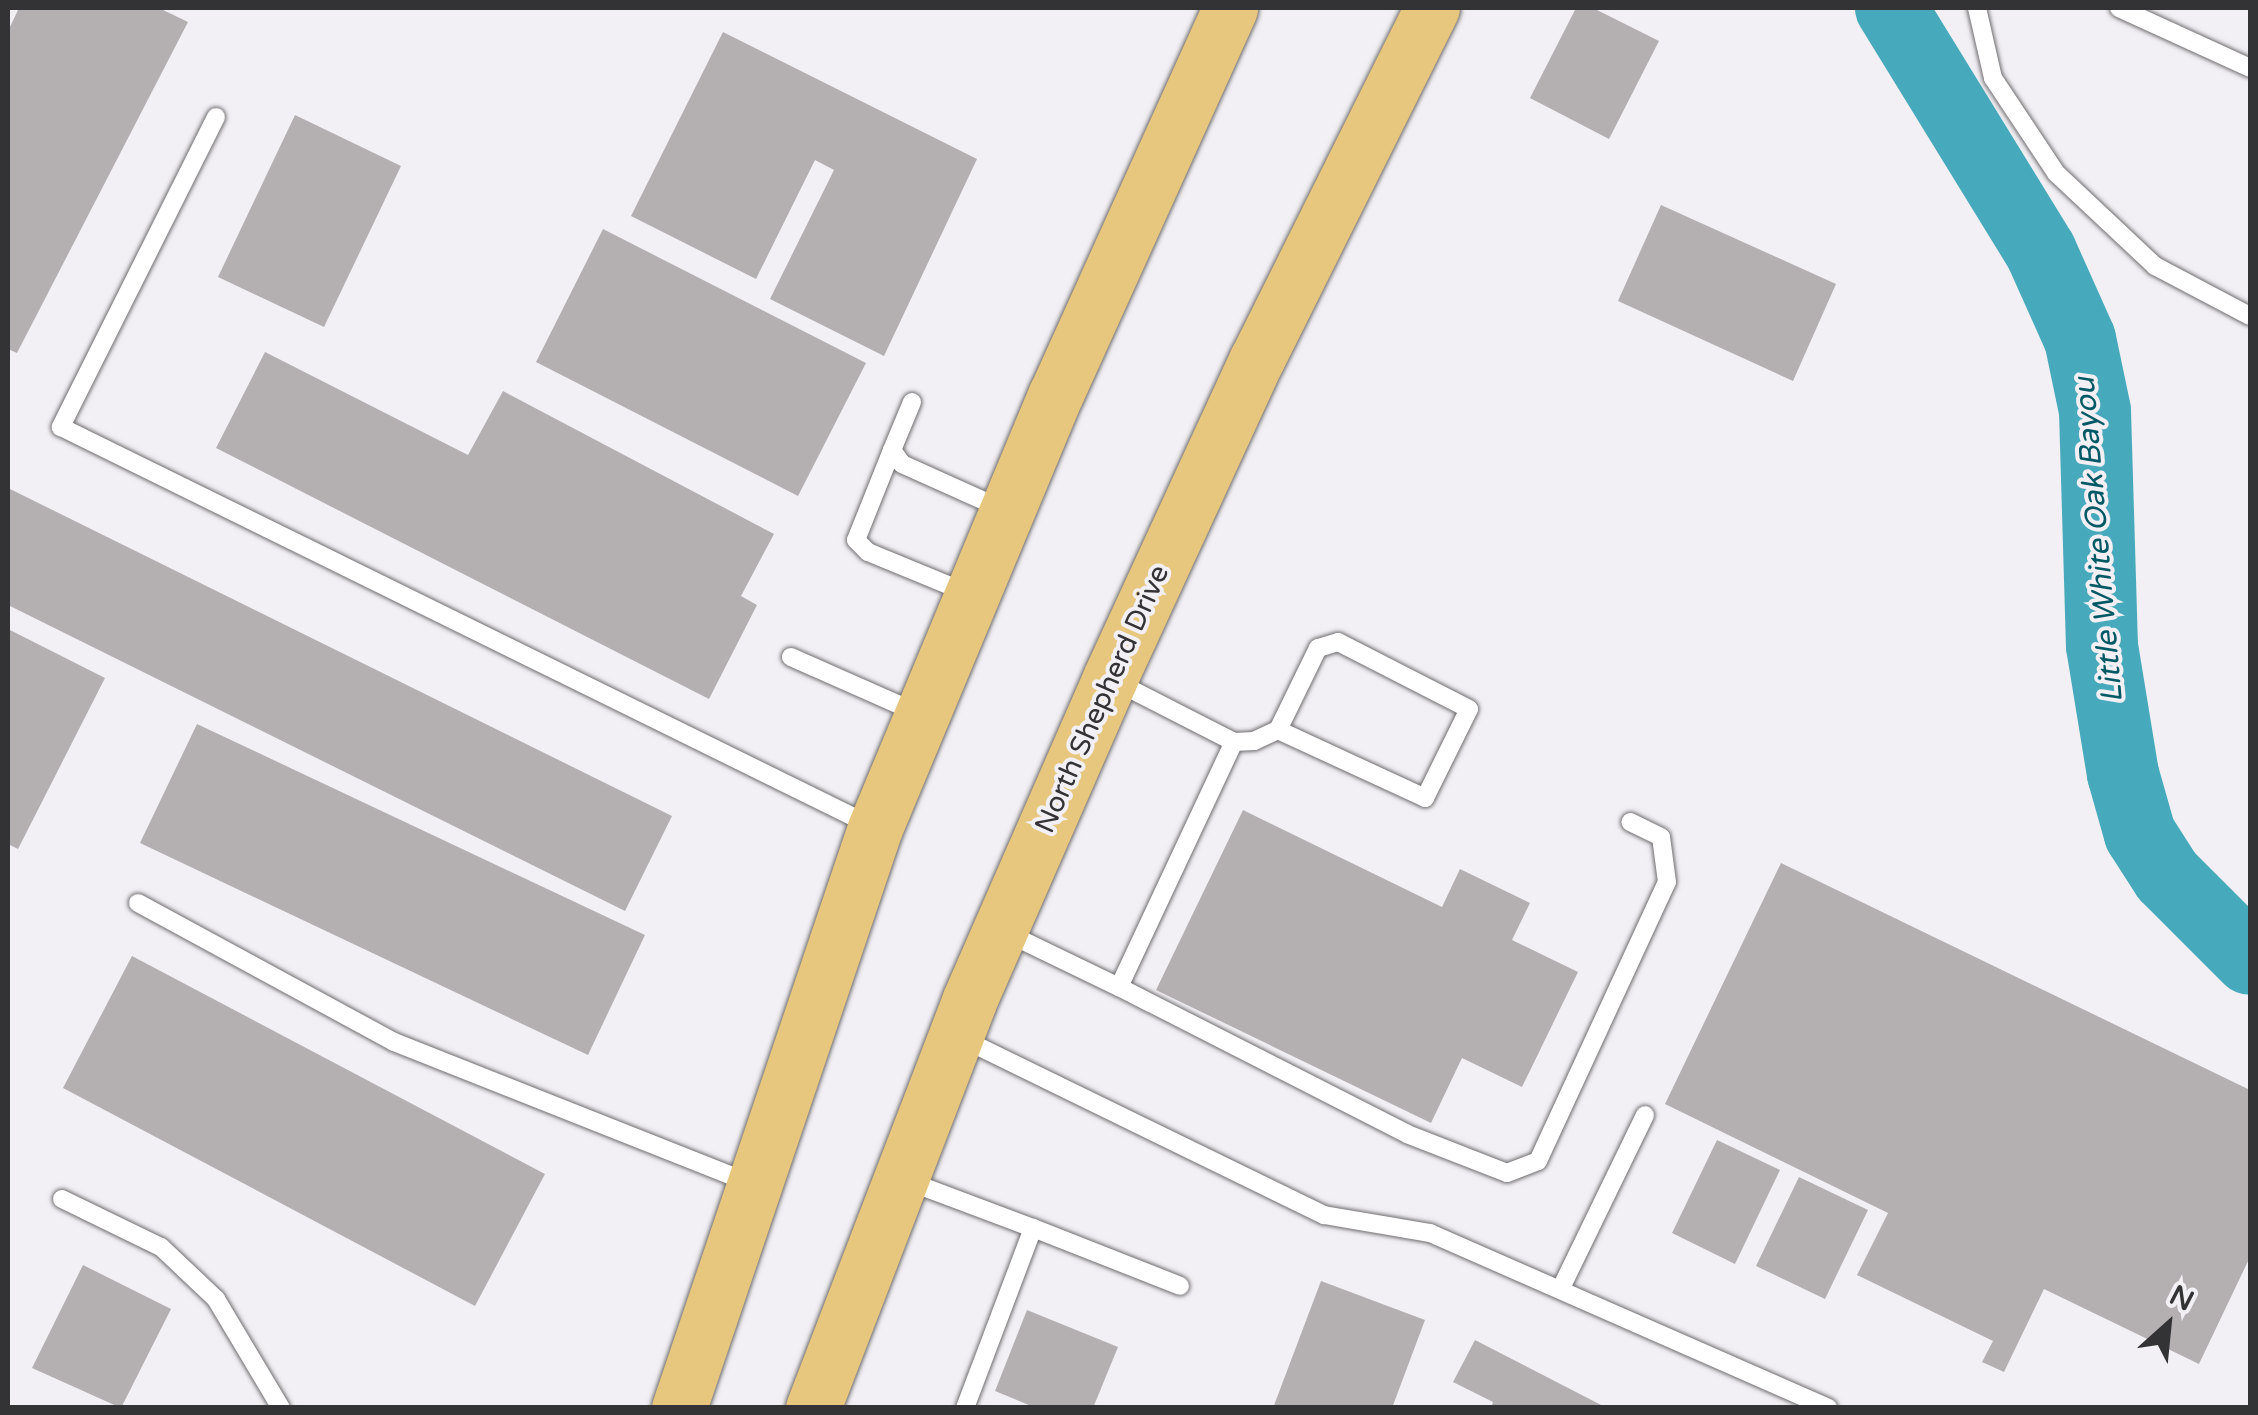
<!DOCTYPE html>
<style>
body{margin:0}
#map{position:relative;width:2258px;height:1415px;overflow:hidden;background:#f2f0f4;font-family:"Varela Round",sans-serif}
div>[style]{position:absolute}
.river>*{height:72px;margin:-36px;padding:0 36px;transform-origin:36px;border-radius:36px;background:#47aabc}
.building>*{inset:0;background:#b4b0b2}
.roads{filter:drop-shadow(0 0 2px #6f6d70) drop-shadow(0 0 2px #6f6d70)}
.service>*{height:18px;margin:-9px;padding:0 9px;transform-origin:9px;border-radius:9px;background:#fff}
.primary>*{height:55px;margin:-27.5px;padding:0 27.5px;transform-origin:27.5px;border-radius:27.5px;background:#e7c77d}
span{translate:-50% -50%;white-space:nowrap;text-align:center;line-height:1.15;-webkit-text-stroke:8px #f2f0f4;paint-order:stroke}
.street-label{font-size:28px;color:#333234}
.water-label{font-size:30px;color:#005965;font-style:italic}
.frame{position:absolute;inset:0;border:10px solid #333234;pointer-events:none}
.north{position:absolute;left:2118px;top:1275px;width:100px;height:100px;-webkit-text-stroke:8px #f2f0f4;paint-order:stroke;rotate:27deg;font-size:28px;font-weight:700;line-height:40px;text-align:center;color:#333234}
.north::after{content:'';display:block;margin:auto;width:35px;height:45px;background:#333234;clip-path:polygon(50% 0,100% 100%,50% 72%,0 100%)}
</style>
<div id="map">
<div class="river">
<div style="left:1891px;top:8px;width:286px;rotate:58.4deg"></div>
<div style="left:2041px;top:252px;width:95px;rotate:65.9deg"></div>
<div style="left:2080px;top:339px;width:74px;rotate:78.2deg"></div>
<div style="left:2095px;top:411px;width:235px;rotate:88.3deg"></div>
<div style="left:2102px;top:646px;width:130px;rotate:80.7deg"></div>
<div style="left:2123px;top:774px;width:62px;rotate:74.2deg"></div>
<div style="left:2140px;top:834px;width:50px;rotate:57.3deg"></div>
<div style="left:2167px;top:876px;width:117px;rotate:45deg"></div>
</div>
<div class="building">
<div style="clip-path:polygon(19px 8px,159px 8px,188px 22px,17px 353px,8px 349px,8px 31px)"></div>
<div style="clip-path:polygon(1576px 8px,1593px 8px,1659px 41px,1609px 139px,1530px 98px)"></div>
<div style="clip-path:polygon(723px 32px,977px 159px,884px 356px,770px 299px,834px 170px,815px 160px,756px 279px,631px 216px)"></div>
<div style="clip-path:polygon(295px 115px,401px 166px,324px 327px,218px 277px)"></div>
<div style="clip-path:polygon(1661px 205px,1836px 284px,1793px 381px,1618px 301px)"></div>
<div style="clip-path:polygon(603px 229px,866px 363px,798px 496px,536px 362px)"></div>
<div style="clip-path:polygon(265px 352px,468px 455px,503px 391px,774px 534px,741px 596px,757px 605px,709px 699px,216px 448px)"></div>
<div style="clip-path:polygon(8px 488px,672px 816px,625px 911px,8px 605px)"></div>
<div style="clip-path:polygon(8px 629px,105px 678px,18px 849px,8px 844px)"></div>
<div style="clip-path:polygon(197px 724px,645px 935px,588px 1055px,140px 843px)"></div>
<div style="clip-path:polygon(1243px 810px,1442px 907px,1460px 869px,1530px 903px,1512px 940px,1578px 972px,1522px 1087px,1462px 1058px,1431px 1123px,1156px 990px)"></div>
<div style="clip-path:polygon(1781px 863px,2250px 1090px,2250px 1257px,2199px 1364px,2044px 1289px,2004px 1372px,1982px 1362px,1993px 1341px,1857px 1275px,1888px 1213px,1665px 1104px)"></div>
<div style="clip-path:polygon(132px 956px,545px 1174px,475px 1306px,63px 1088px)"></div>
<div style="clip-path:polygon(1717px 1140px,1780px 1170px,1735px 1264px,1672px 1233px)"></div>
<div style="clip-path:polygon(1799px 1177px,1868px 1210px,1825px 1299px,1756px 1266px)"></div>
<div style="clip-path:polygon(83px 1265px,171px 1309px,121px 1408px,32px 1368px)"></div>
<div style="clip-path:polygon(1321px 1281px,1425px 1320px,1392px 1408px,1273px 1408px)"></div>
<div style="clip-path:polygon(1027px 1310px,1118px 1347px,1093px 1408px,1036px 1408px,995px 1391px)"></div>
<div style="clip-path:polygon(1475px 1340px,1607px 1408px,1491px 1408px,1493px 1402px,1453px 1382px)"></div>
</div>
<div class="roads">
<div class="service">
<div style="left:1977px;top:8px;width:72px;rotate:77.1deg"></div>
<div style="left:1993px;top:78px;width:114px;rotate:56.4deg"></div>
<div style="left:2056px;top:173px;width:136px;rotate:43.2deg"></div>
<div style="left:2155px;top:266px;width:107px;rotate:27.8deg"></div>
<div style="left:2119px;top:8px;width:144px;rotate:24.6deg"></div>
<div style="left:216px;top:117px;width:347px;rotate:116.6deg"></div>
<div style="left:61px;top:427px;width:902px;rotate:26.2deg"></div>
<div style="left:912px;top:402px;width:52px;rotate:112.6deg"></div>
<div style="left:892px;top:450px;width:17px;rotate:54deg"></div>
<div style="left:902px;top:464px;width:110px;rotate:24.2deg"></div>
<div style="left:892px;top:450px;width:97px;rotate:111.8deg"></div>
<div style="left:856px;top:540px;width:17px;rotate:45deg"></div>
<div style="left:868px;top:552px;width:105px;rotate:22.4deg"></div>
<div style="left:791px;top:657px;width:136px;rotate:23.9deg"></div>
<div style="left:1234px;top:742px;width:20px;rotate:-3deg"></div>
<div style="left:1254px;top:741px;width:26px;rotate:-25deg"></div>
<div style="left:1278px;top:730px;width:162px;rotate:24.8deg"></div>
<div style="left:1425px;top:798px;width:99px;rotate:-63.7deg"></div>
<div style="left:1469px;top:709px;width:147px;rotate:-152.9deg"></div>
<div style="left:1338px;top:642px;width:21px;rotate:163deg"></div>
<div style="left:1318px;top:648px;width:91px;rotate:116deg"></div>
<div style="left:138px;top:903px;width:291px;rotate:28.5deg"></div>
<div style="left:394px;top:1042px;width:383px;rotate:21.6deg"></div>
<div style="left:1003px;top:931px;width:129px;rotate:25.8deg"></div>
<div style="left:1119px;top:987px;width:271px;rotate:-64.9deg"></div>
<div style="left:1234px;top:742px;width:134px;rotate:-152.9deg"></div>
<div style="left:1119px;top:987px;width:323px;rotate:27deg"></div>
<div style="left:1407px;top:1134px;width:107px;rotate:21.3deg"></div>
<div style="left:1507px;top:1173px;width:33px;rotate:-21deg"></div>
<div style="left:1538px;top:1161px;width:307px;rotate:-65.2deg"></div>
<div style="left:1667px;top:882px;width:45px;rotate:-97.6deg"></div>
<div style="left:1661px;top:837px;width:34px;rotate:-154deg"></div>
<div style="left:961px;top:1038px;width:404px;rotate:26deg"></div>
<div style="left:1324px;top:1215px;width:108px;rotate:9.6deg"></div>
<div style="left:1430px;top:1233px;width:435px;rotate:23.7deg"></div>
<div style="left:905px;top:1180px;width:137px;rotate:20.6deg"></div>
<div style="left:1033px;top:1228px;width:192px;rotate:110.7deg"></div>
<div style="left:62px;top:1199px;width:110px;rotate:25.9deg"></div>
<div style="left:161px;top:1247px;width:76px;rotate:43.4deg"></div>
<div style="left:216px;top:1299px;width:127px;rotate:59.2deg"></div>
<div style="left:1033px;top:1228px;width:158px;rotate:21.5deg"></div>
<div style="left:1562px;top:1286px;width:190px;rotate:-64.1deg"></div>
</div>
<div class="primary">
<div style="left:679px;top:1408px;width:612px;rotate:-71.33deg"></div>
<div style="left:875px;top:828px;width:470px;rotate:-67.4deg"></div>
<div style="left:1056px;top:394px;width:423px;rotate:-65.7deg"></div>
<div style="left:813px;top:1408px;width:436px;rotate:-69deg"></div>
<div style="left:969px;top:1001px;width:352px;rotate:-66.4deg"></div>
<div style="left:1110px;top:678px;width:351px;rotate:-65.3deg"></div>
<div style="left:1257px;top:359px;width:392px;rotate:-63.5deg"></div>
</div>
</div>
<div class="street-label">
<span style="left:1102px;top:699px;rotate:-66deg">North Shepherd Drive</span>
</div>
<div class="water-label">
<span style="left:2099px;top:540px;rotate:-95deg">Little White Oak Bayou</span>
</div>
<div class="frame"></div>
<div class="north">N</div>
</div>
